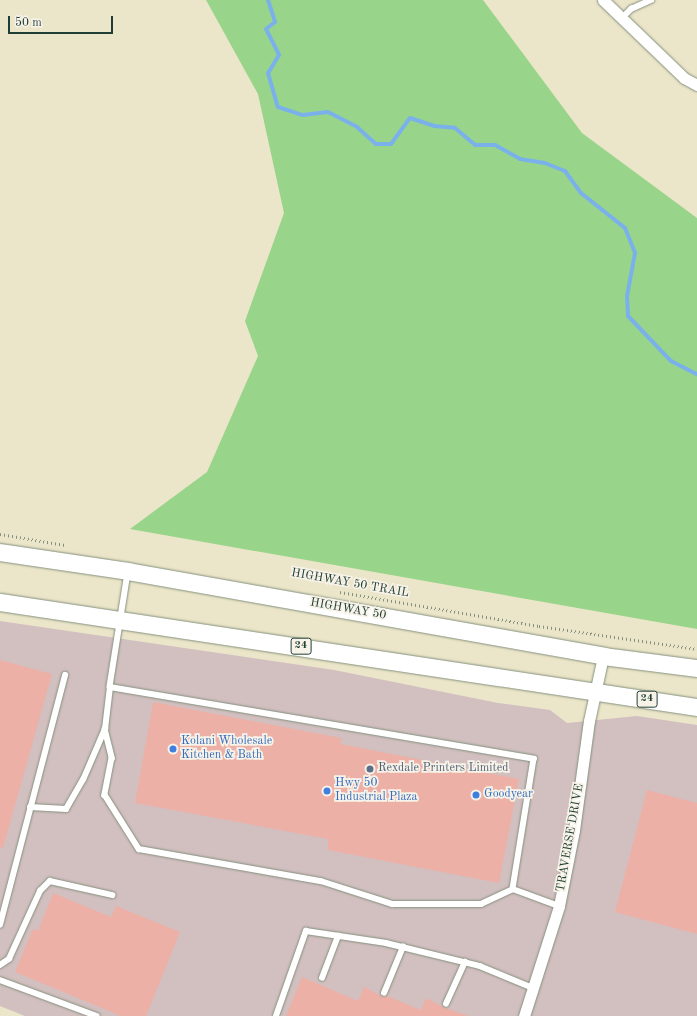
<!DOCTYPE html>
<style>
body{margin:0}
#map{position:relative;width:697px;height:1016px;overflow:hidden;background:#ebe5c9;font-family:"Old Standard TT",serif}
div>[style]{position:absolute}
.industrial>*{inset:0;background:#d2bfc0}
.green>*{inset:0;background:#98d58a}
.stream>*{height:4px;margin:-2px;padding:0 2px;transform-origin:2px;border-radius:2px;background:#7bb1ea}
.building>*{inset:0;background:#ecb0a6}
.path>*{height:2.5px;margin-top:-1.25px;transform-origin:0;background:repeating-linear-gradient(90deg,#85917e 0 1px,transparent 0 4px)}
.roads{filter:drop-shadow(0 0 1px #85917e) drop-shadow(0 0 1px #85917e)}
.lane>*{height:5.5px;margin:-2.75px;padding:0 2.75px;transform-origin:2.75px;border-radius:2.75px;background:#fff}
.street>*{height:11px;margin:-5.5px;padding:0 5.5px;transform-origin:5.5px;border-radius:5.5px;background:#fff}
.primary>*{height:17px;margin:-8.5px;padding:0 8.5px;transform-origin:8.5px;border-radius:8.5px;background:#fff}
.dots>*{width:11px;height:11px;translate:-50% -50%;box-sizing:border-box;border:2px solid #f7f3e8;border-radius:50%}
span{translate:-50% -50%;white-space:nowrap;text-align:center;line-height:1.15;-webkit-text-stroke:3.5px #f7f3e8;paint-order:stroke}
.shield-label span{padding:1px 3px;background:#f7f3e8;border:1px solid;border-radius:3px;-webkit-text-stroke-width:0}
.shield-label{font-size:11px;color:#1f3d34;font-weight:700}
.street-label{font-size:12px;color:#1f3d34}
.shop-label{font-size:12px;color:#366cbe}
.left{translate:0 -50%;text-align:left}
.service-label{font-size:12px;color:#4e5e75}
.scale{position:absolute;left:8px;top:16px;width:105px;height:18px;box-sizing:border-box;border:2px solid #1f3d34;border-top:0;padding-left:5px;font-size:12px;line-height:14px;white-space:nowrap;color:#1f3d34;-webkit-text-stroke:3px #f7f3e8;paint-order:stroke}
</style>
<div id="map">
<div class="industrial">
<div style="clip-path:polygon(0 621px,334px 670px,498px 703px,550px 710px,567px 723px,637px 716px,697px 725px,697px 1016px,25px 1016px,0 1006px)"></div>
</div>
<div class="green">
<div style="clip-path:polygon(206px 0,483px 0,582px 133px,697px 218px,697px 629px,130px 529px,207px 472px,258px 356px,245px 321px,284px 213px,258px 94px)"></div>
</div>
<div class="stream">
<div style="left:268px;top:0;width:23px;rotate:72deg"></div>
<div style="left:275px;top:22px;width:11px;rotate:142deg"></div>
<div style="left:266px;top:29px;width:29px;rotate:63deg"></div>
<div style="left:279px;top:55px;width:21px;rotate:121deg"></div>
<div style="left:268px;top:73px;width:35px;rotate:74deg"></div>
<div style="left:278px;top:107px;width:26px;rotate:18deg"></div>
<div style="left:303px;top:115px;width:25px;rotate:-7deg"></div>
<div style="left:328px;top:112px;width:33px;rotate:27deg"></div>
<div style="left:357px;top:127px;width:25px;rotate:42deg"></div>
<div style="left:376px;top:144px;width:15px"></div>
<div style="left:391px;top:144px;width:32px;rotate:-54deg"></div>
<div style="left:410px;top:118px;width:25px;rotate:18deg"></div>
<div style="left:434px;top:126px;width:21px;rotate:5deg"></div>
<div style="left:455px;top:128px;width:26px;rotate:40deg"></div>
<div style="left:475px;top:145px;width:20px"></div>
<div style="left:495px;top:145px;width:29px;rotate:29deg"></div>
<div style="left:520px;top:159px;width:25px;rotate:9deg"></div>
<div style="left:545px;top:163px;width:22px;rotate:22deg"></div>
<div style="left:565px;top:171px;width:27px;rotate:54deg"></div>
<div style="left:581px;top:193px;width:56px;rotate:38.5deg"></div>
<div style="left:625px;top:228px;width:27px;rotate:68deg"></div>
<div style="left:635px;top:253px;width:44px;rotate:100.5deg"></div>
<div style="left:627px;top:296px;width:20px;rotate:87deg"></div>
<div style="left:628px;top:316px;width:62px;rotate:46.3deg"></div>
<div style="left:671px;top:361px;width:29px;rotate:27deg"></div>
</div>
<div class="building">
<div style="clip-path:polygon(0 660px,52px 674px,3px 848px,0 847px)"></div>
<div style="clip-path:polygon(153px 702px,341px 738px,341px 744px,519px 779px,499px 883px,328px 850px,328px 839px,135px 803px)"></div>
<div style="clip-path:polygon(647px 790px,697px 803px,697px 934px,615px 912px)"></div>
<div style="clip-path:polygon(53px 893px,111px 917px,116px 906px,180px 932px,146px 1016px,121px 1016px,15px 972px,33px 929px,38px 931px)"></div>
<div style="clip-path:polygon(302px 977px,358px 1001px,364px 987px,383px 997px,387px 996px,421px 1010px,426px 998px,445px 1008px,469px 1016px,286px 1016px)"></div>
</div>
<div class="path">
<div style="left:0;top:534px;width:66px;rotate:9.6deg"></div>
<div style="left:340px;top:592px;width:202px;rotate:9.7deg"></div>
<div style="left:539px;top:626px;width:160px;rotate:8.3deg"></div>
</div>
<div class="roads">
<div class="lane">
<div style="left:622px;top:18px;width:13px;rotate:-45deg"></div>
<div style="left:631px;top:9px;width:22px;rotate:-24deg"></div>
<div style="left:128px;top:573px;width:115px;rotate:99deg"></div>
<div style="left:110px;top:687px;width:430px;rotate:9.6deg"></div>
<div style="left:534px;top:759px;width:132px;rotate:99.2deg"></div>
<div style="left:513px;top:889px;width:49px;rotate:20.3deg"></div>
<div style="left:105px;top:729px;width:30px;rotate:76deg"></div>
<div style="left:112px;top:758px;width:38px;rotate:101deg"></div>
<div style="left:105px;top:795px;width:64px;rotate:57.8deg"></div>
<div style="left:139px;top:849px;width:185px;rotate:10deg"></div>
<div style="left:321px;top:881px;width:75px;rotate:17.9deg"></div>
<div style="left:392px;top:904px;width:89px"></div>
<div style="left:481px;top:904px;width:35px;rotate:-25deg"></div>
<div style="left:30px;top:807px;width:36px;rotate:3deg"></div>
<div style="left:66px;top:809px;width:34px;rotate:-60deg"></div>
<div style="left:83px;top:780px;width:56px;rotate:-66.7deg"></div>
<div style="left:105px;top:729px;width:42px;rotate:-83.2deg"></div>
<div style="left:0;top:925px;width:258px;rotate:-75.4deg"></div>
<div style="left:0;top:965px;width:11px;rotate:-34deg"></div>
<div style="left:9px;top:959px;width:75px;rotate:-65.5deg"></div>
<div style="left:40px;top:891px;width:14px;rotate:-45deg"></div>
<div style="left:50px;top:881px;width:64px;rotate:12.7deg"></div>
<div style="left:322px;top:978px;width:45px;rotate:-69.1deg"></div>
<div style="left:0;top:980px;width:103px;rotate:20.4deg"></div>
<div style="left:384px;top:993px;width:50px;rotate:-67.6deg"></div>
<div style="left:446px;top:1004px;width:46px;rotate:-65.7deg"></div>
<div style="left:276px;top:1016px;width:90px;rotate:-70.6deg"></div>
<div style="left:306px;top:931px;width:81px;rotate:8.5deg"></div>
<div style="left:386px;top:943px;width:97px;rotate:13.7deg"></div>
<div style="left:480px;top:966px;width:57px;rotate:22.5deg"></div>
</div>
<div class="street">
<div style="left:603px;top:0;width:112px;rotate:43.9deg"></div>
<div style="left:684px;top:78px;width:15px;rotate:28deg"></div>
<div style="left:524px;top:1016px;width:115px;rotate:-72.3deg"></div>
<div style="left:559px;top:906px;width:77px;rotate:-78.8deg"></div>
<div style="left:574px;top:830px;width:110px;rotate:-82.2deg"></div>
<div style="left:589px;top:721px;width:66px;rotate:-77.8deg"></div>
</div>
<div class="primary">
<div style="left:0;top:552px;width:129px;rotate:8.4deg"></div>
<div style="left:128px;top:571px;width:483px;rotate:10.1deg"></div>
<div style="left:603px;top:656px;width:95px;rotate:7.3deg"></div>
<div style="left:0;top:602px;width:705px;rotate:8.57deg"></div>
</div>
</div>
<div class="dots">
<div style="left:173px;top:749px;background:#3f7fe0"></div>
<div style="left:370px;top:769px;background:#5c6f8a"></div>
<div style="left:327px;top:791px;background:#3f7fe0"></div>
<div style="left:476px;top:795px;background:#3f7fe0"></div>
</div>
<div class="shield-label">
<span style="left:301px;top:646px">24</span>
<span style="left:647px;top:699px">24</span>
</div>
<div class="street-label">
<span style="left:350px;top:584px;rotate:10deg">HIGHWAY 50 TRAIL</span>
<span style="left:348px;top:610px;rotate:10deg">HIGHWAY 50</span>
<span style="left:571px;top:838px;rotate:-80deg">TRAVERSE DRIVE</span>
</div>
<div class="shop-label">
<span class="left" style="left:181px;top:749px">Kolani Wholesale<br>Kitchen &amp; Bath</span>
<span class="left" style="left:335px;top:791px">Hwy 50<br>Industrial Plaza</span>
<span class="left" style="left:484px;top:795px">Goodyear</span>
</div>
<div class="service-label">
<span class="left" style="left:378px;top:769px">Rexdale Printers Limited</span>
</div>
<div class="scale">50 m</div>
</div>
